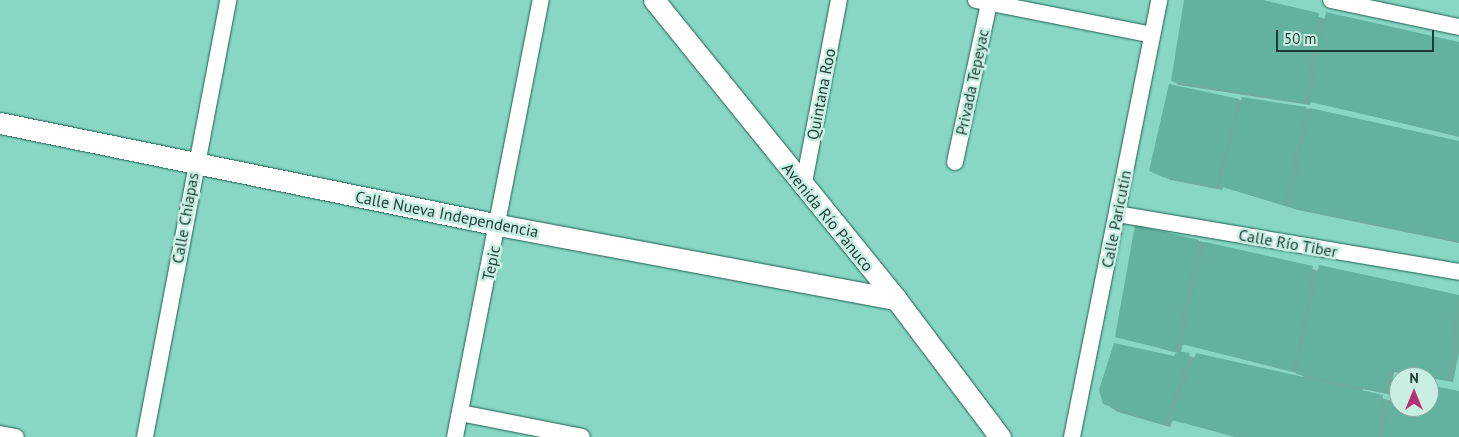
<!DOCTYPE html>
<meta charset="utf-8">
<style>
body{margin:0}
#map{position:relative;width:1459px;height:437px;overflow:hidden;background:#87d7c4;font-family:"PT Sans",sans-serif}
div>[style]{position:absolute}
.shadow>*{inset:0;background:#0003}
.building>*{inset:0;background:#62b29f}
.roads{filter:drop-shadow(0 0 1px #1f5e51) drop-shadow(0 0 1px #1f5e51)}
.minor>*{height:16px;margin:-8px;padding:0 8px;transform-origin:8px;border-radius:8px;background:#fff}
.tertiary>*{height:21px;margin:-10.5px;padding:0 10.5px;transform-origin:10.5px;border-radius:10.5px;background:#fff}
span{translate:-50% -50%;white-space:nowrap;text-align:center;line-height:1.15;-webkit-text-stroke:5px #c9efe5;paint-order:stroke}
.street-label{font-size:16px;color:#1c3d36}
.north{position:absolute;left:1389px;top:367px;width:50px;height:50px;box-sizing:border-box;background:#c9efe5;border:1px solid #84a89f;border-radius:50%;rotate:0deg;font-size:14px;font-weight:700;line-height:20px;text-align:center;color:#1c3d36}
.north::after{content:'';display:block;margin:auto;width:18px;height:22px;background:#b8306f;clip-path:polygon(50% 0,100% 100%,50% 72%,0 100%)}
.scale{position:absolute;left:1276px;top:30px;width:158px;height:22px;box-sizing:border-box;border:2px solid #1c3d36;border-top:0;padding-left:6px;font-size:15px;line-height:18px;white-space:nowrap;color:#1c3d36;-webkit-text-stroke:4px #c9efe5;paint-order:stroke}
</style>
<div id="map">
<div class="shadow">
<div style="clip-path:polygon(1185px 0,1257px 0,1326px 19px,1459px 43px,1459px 137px,1311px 101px,1310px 105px,1179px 85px,1173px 81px)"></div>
<div style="clip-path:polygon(1238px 100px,1305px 108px,1459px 142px,1459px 243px,1298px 210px,1223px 187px,1222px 190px,1171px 180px,1157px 174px)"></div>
<div style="clip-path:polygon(evenodd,1199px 241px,1319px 271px,1320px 266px,1459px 296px,1459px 352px,1453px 382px,1394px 372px,1393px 379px,1399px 380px,1399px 407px,1429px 407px,1429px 386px,1459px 393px,1459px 437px,1235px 437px,1173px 420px,1170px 427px,1118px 412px,1104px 403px,1178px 353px,1116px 337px,1199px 241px,1183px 344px,1297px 373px,1306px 378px,1195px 358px,1181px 353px,1183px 344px,1199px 241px,1363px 389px,1392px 395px,1391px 401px,1362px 391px,1363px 389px)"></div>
</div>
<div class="building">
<div style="clip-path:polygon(1184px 0,1263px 0,1319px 13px,1304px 102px,1171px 81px)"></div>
<div style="clip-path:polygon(1326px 12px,1459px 42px,1459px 136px,1310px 102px)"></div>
<div style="clip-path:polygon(1169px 84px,1239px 99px,1216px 187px,1163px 177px,1149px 171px)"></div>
<div style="clip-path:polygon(1242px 97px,1306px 107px,1284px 205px,1219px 186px)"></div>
<div style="clip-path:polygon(1310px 108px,1459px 141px,1459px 241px,1290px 207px)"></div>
<div style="clip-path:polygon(1135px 225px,1199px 240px,1174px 351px,1115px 337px)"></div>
<div style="clip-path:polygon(1205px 242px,1313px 266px,1293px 371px,1181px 344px)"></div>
<div style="clip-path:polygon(1319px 265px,1459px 295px,1446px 379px,1387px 370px,1384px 392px,1296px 374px)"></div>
<div style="clip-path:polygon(1114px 343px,1174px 356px,1178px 351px,1190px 353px,1164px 424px,1103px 404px,1099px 390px)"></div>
<div style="clip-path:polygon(1196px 353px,1383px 395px,1376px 437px,1240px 437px,1171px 420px)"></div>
<div style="clip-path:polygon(1394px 378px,1399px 379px,1399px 407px,1429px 407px,1429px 385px,1459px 391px,1459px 437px,1383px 437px)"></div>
</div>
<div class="roads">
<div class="minor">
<div style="left:976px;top:0;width:179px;rotate:11.2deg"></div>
<div style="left:1331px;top:0;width:131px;rotate:11.9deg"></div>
<div style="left:955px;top:162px;width:163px;rotate:-77.9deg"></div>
<div style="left:803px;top:188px;width:191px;rotate:-79.2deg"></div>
<div style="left:1117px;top:214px;width:347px;rotate:9.6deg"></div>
<div style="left:460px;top:413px;width:124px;rotate:11.1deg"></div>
<div style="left:0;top:434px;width:16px;rotate:11deg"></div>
<div style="left:145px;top:437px;width:445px;rotate:-79.2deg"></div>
<div style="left:455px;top:437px;width:445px;rotate:-78.9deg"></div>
<div style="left:1072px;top:437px;width:446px;rotate:-78.7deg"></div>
</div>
<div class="tertiary">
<div style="left:654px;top:0;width:385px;rotate:51deg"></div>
<div style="left:896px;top:299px;width:173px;rotate:53deg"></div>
<div style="left:0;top:123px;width:509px;rotate:11.55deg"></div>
<div style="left:499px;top:225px;width:404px;rotate:10.6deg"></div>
</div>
</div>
<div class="street-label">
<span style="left:972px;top:82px;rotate:-78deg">Privada Tepeyac</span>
<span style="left:821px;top:94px;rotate:-79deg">Quintana Roo</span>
<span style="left:447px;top:214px;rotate:11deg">Calle Nueva Independencia</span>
<span style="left:828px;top:217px;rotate:51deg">Avenida Río Pánuco</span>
<span style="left:185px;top:218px;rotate:-80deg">Calle Chiapas</span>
<span style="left:1116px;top:219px;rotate:-79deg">Calle Paricutín</span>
<span style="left:1288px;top:243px;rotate:10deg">Calle Río Tiber</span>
<span style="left:491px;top:263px;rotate:-78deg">Tepic</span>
</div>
<div class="north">N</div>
<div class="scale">50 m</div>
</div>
